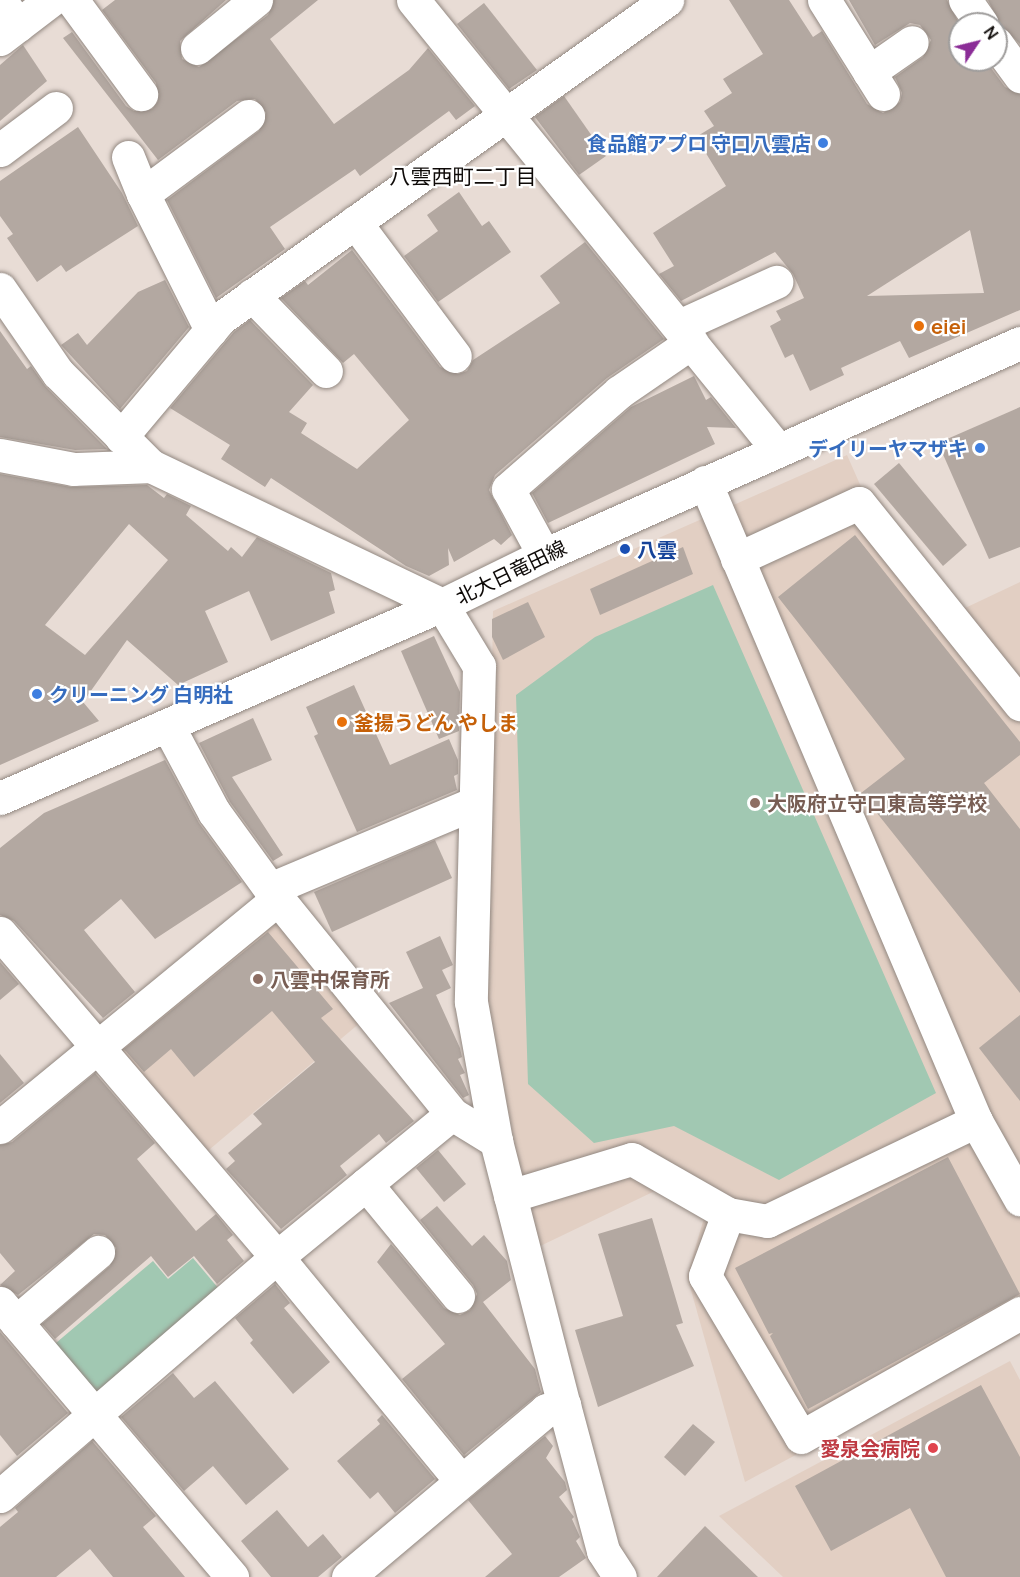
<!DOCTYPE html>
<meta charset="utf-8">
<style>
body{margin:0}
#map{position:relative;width:1020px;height:1577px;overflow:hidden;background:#e8dcd5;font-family:Manrope,"Noto Sans JP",sans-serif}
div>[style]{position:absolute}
.built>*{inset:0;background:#e2cfc3}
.green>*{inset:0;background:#a1c8b2}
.building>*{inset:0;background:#b3a8a1}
.roads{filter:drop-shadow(0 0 2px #928881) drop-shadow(0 0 2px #928881)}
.minor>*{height:33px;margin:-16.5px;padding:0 16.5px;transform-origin:16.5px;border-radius:16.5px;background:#fff}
.major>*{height:33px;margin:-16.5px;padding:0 16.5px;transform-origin:16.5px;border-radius:16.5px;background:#fff}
.dots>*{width:16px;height:16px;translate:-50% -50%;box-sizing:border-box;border:3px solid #fff;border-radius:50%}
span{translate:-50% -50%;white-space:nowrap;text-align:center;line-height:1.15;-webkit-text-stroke:4.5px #fff;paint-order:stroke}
.shop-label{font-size:20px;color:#366cbe;font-weight:700}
.right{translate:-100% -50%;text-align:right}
.left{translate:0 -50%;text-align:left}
.food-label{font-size:20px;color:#c56008;font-weight:700}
.transit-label{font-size:20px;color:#164399;font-weight:700}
.street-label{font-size:20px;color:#0e0a08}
.education-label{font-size:20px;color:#785e54;font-weight:700}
.health-label{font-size:20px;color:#be3a42;font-weight:700}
.neighbourhood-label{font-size:21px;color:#0e0a08}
.north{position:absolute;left:948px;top:12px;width:60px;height:60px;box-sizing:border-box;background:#fff;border:2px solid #9f9d9c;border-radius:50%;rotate:55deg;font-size:16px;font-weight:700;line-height:24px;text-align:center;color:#0e0a08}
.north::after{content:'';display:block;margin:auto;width:21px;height:27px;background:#8b2d97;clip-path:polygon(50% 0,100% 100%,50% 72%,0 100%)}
</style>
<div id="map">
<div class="built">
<div style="clip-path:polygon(847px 455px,862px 489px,963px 609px,1020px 582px,1020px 1335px,745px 1482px,687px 1276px,704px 1218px,659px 1189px,534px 1249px,487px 996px,493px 611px)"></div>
<div style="clip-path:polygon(264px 922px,278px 924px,361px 1022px,197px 1160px,114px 1047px)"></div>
<div style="clip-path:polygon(1010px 1361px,1020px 1380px,1020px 1577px,783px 1577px,719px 1516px)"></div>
</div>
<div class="green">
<div style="clip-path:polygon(713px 585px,936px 1093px,779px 1180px,674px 1126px,594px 1143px,528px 1084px,516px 695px,595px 637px)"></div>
<div style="clip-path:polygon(193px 1258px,224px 1295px,92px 1397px,50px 1348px,153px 1261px,168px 1279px)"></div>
</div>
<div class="building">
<div style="clip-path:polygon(115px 0,226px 0,180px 41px,182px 59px,199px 67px,268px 15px,274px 0,318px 0,270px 39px,334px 124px,409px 70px,428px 48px,475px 106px,456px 120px,449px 111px,360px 176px,355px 169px,270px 227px,285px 249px,216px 298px,167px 200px,259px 131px,266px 113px,255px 99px,237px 101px,158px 160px,63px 38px,72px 32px,126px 106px,134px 111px,152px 109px,158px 101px,156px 83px,102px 10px)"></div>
<div style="clip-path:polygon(evenodd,729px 0,789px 0,813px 37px,822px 31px,867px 104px,883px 113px,900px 102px,902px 93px,895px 77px,923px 57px,931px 40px,920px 25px,910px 23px,875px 45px,849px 0,947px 0,960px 25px,960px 60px,985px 60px,1005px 87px,1020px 94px,1020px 310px,909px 358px,900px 341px,841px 368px,844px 375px,810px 391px,793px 354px,785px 358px,770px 326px,781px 320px,776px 311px,804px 298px,793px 274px,775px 252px,681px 301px,659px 274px,674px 266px,653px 233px,726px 186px,696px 137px,714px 126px,704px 111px,732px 93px,723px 79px,763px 54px,729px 0,970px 230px,984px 293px,867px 296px,970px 230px)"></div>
<div style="clip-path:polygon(988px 0,1020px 0,1020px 44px,1000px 25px)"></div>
<div style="clip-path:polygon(484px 3px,537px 70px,509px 89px,457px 24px)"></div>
<div style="clip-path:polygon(23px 45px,47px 81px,0 121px,0 65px)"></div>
<div style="clip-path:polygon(564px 96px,606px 156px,579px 175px,535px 117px)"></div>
<div style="clip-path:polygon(78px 127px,122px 193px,138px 226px,66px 272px,61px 265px,37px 282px,7px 238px,13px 234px,0 216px,0 181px)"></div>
<div style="clip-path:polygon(459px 192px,482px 226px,489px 221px,511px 252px,438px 302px,404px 256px,438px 231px,427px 215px)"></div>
<div style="clip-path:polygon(585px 242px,664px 339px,607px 378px,495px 475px,489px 490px,512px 535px,501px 545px,494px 539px,454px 562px,448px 548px,449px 565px,429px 576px,406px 566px,271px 478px,265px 487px,221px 459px,230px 445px,170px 408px,234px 332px,250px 320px,313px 385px,289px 412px,307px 423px,301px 433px,357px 469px,409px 420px,354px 354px,343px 363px,281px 298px,305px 281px,308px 285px,352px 250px,440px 367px,458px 374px,467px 371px,473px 360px,560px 303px,540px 276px)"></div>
<div style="clip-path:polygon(165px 280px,189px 327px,120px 409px,61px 345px,78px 333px,87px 345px,138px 292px)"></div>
<div style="clip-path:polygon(0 331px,27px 369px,31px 366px,45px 386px,107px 449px,75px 450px,0 437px)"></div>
<div style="clip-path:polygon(694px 376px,706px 400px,711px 397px,736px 428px,707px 427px,715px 444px,548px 523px,532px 493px,631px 407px)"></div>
<div style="clip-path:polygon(1020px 407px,1020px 547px,989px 559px,938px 443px)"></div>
<div style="clip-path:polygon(899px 463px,967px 545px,943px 566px,874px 484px)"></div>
<div style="clip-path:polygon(evenodd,0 474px,71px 487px,147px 485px,164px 498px,167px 494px,191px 506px,186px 515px,228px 551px,231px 547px,242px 557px,257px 537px,331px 573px,335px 590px,329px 592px,335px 613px,271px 641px,249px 591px,205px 611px,228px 662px,178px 685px,127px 640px,83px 702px,99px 721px,0 765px,0 474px,129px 524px,168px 560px,85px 655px,45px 625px,129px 524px)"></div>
<div style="clip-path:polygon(855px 535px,1020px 742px,1020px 755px,984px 783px,1020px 829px,1020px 993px,861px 793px,905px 759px,778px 597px)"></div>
<div style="clip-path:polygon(683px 547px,693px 574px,600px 615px,590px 589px)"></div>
<div style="clip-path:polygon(528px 602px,545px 637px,503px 660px,492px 637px,492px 619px)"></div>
<div style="clip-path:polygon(434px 636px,460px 692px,459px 731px,439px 739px,401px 651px)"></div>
<div style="clip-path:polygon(354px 685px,390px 765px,449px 739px,458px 760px,458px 774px,454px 776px,457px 790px,357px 832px,314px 736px,318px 734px,306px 707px)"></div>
<div style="clip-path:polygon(253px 718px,272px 760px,232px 777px,283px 855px,273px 861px,230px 802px,199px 743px)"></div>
<div style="clip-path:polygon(165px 760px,199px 823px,242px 882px,155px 939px,121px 899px,84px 930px,135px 992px,103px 1018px,14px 921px,0 915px,0 848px,44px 813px)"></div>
<div style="clip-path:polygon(435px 840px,452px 878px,332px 932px,314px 892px)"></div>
<div style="clip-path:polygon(268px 932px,333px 1009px,321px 1018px,414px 1121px,386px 1143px,379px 1134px,340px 1166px,347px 1175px,281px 1229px,226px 1169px,235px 1161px,228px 1153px,262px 1124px,253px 1114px,315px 1062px,272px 1011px,194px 1077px,171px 1049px,144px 1072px,124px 1049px)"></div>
<div style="clip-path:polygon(440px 936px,453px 965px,442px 970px,451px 988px,436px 995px,460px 1048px,462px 1057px,458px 1059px,465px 1073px,460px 1075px,469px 1095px,463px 1098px,389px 1003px,423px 988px,406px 952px)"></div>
<div style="clip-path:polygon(0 962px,19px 984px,0 1000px)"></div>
<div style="clip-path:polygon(1020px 1015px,1020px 1101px,979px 1048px)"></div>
<div style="clip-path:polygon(0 1054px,24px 1083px,0 1103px)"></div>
<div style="clip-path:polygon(95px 1073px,155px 1143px,137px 1159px,196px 1231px,216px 1214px,233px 1235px,227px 1240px,244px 1261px,217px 1284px,194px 1256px,168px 1277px,151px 1256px,55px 1339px,42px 1324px,110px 1266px,116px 1248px,105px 1235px,94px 1234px,18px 1295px,0 1285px,15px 1271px,0 1253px,0 1145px,12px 1142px)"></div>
<div style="clip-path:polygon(438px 1150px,466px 1184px,444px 1202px,416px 1168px)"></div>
<div style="clip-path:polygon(948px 1157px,1020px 1294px,808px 1409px,770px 1336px,773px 1333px,769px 1334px,735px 1268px)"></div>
<div style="clip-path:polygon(437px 1206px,472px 1246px,484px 1235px,507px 1261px,511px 1280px,483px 1302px,535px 1369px,541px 1392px,464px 1455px,402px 1379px,445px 1344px,377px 1262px,391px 1244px,444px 1308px,460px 1315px,470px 1310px,477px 1294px,473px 1285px,420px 1220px)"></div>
<div style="clip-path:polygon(652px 1218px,683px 1323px,676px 1325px,694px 1366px,598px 1407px,575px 1330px,623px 1316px,598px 1234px)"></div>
<div style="clip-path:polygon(275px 1284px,290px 1303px,284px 1308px,330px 1362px,293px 1394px,250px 1343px,253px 1340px,235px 1318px)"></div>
<div style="clip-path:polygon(0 1332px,68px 1413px,17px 1456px,0 1435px)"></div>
<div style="clip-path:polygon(173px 1373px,194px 1398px,215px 1381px,289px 1469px,246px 1505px,213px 1466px,184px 1491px,121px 1417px)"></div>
<div style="clip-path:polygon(981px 1385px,1020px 1457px,1020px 1577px,946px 1577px,910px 1508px,831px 1551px,795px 1486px)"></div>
<div style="clip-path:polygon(382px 1415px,435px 1479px,395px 1513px,378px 1492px,370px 1499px,337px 1461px,380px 1424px,377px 1420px)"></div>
<div style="clip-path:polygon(693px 1424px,715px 1442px,685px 1476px,664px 1457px)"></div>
<div style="clip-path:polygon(545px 1436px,553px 1446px,546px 1458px,565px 1482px,567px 1490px,559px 1497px,574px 1517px,572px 1519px,580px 1537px,576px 1541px,586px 1558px,559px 1577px,485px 1577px,512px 1554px,468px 1500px)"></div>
<div style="clip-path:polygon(92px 1441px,156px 1516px,143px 1527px,185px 1577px,113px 1577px,90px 1549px,56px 1577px,0 1577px,0 1527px,18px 1512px,15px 1508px)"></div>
<div style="clip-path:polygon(277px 1510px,308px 1547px,323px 1534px,342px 1557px,318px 1577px,271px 1577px,241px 1541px)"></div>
<div style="clip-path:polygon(705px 1526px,758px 1577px,657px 1577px)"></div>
</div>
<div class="roads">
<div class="minor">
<div style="left:0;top:0;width:31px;rotate:54deg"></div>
<div style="left:72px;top:0;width:117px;rotate:53.7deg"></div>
<div style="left:413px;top:0;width:579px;rotate:50.95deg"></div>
<div style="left:824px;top:0;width:111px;rotate:57.9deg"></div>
<div style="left:965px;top:0;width:29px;rotate:55deg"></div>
<div style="left:0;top:39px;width:64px;rotate:-37.4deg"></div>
<div style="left:996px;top:43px;width:41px;rotate:54deg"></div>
<div style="left:197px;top:48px;width:76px;rotate:-39.1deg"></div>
<div style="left:869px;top:72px;width:52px;rotate:-34.9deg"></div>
<div style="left:0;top:150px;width:70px;rotate:-36.9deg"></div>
<div style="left:128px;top:157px;width:40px;rotate:68deg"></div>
<div style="left:143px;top:194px;width:152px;rotate:63.4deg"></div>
<div style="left:143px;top:194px;width:131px;rotate:-36.6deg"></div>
<div style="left:355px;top:222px;width:167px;rotate:53.3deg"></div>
<div style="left:0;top:289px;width:102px;rotate:55.4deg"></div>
<div style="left:58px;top:373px;width:132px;rotate:45deg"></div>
<div style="left:151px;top:466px;width:322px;rotate:25.5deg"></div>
<div style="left:442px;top:605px;width:71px;rotate:58.8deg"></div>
<div style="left:479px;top:666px;width:336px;rotate:91.4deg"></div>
<div style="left:471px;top:1002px;width:141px;rotate:79.8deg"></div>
<div style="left:496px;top:1141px;width:273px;rotate:75.6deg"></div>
<div style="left:564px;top:1405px;width:151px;rotate:75deg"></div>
<div style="left:603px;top:1551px;width:31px;rotate:57deg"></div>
<div style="left:252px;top:295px;width:106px;rotate:45.8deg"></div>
<div style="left:679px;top:326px;width:107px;rotate:-24.4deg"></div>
<div style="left:121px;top:437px;width:155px;rotate:-50deg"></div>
<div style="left:221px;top:318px;width:548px;rotate:-35.49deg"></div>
<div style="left:0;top:455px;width:75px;rotate:10.7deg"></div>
<div style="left:74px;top:469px;width:77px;rotate:-2.2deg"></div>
<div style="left:705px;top:482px;width:694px;rotate:67.02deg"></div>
<div style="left:976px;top:1121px;width:90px;rotate:60.6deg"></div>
<div style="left:544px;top:555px;width:75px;rotate:-118.6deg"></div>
<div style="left:508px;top:489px;width:147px;rotate:-41.1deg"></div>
<div style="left:619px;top:392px;width:88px;rotate:-34.4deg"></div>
<div style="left:737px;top:559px;width:134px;rotate:-24.7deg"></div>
<div style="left:859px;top:503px;width:258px;rotate:51.3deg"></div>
<div style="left:168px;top:726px;width:98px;rotate:61.9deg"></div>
<div style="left:214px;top:812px;width:95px;rotate:54deg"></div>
<div style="left:270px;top:889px;width:289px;rotate:51deg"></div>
<div style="left:270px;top:889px;width:222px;rotate:-22.8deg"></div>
<div style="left:0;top:933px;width:426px;rotate:49.5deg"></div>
<div style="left:277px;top:1257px;width:290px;rotate:50.6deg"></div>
<div style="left:0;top:1127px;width:360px;rotate:-39.4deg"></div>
<div style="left:366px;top:1184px;width:145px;rotate:50.6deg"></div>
<div style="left:510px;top:1196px;width:127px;rotate:-16.9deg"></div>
<div style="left:632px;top:1159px;width:111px;rotate:29.8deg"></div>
<div style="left:728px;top:1214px;width:40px;rotate:10deg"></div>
<div style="left:767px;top:1221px;width:232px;rotate:-25.6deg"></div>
<div style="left:728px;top:1214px;width:66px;rotate:110.4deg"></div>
<div style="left:705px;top:1276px;width:187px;rotate:59.2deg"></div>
<div style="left:801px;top:1437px;width:252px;rotate:-29.5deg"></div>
<div style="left:0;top:1303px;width:359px;rotate:49.7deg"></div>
<div style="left:16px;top:1322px;width:108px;rotate:-40.5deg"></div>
<div style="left:0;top:1496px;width:366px;rotate:-40.8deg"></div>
<div style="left:277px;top:1257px;width:226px;rotate:-39.3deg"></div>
<div style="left:452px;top:1114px;width:52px;rotate:31.5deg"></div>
<div style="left:348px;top:1577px;width:259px;rotate:-40.1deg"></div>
<div style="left:546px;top:1410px;width:19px;rotate:-16deg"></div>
</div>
<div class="major">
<div style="left:0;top:798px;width:482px;rotate:-23.6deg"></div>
<div style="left:442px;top:605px;width:114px;rotate:-26.1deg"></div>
<div style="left:544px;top:555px;width:521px;rotate:-24.01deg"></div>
</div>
</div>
<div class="dots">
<div style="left:823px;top:143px;background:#3f7fe0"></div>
<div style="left:919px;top:326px;background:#e8710a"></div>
<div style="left:980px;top:448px;background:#3f7fe0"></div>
<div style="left:625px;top:549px;background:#1a4fb4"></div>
<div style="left:37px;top:694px;background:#3f7fe0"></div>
<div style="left:342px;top:722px;background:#e8710a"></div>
<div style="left:755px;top:803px;background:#8d6e63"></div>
<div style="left:258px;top:979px;background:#8d6e63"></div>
<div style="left:933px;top:1448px;background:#e0444e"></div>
</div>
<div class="shop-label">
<span class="right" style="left:811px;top:143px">食品館アプロ 守口八雲店</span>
<span class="right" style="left:968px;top:448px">デイリーヤマザキ</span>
<span class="left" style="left:49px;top:694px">クリーニング 白明社</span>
</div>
<div class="food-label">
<span class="left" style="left:931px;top:326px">eiei</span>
<span class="left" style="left:354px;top:722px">釜揚うどん やしま</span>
</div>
<div class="transit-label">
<span class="left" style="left:637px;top:549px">八雲</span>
</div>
<div class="street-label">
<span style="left:511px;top:572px;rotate:-26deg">北大日竜田線</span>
</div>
<div class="education-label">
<span class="left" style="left:767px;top:803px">大阪府立守口東高等学校</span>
<span class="left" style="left:270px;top:979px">八雲中保育所</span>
</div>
<div class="health-label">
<span class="right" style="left:920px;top:1448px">愛泉会病院</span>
</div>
<div class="neighbourhood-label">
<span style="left:463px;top:176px">八雲西町二丁目</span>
</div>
<div class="north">N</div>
</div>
